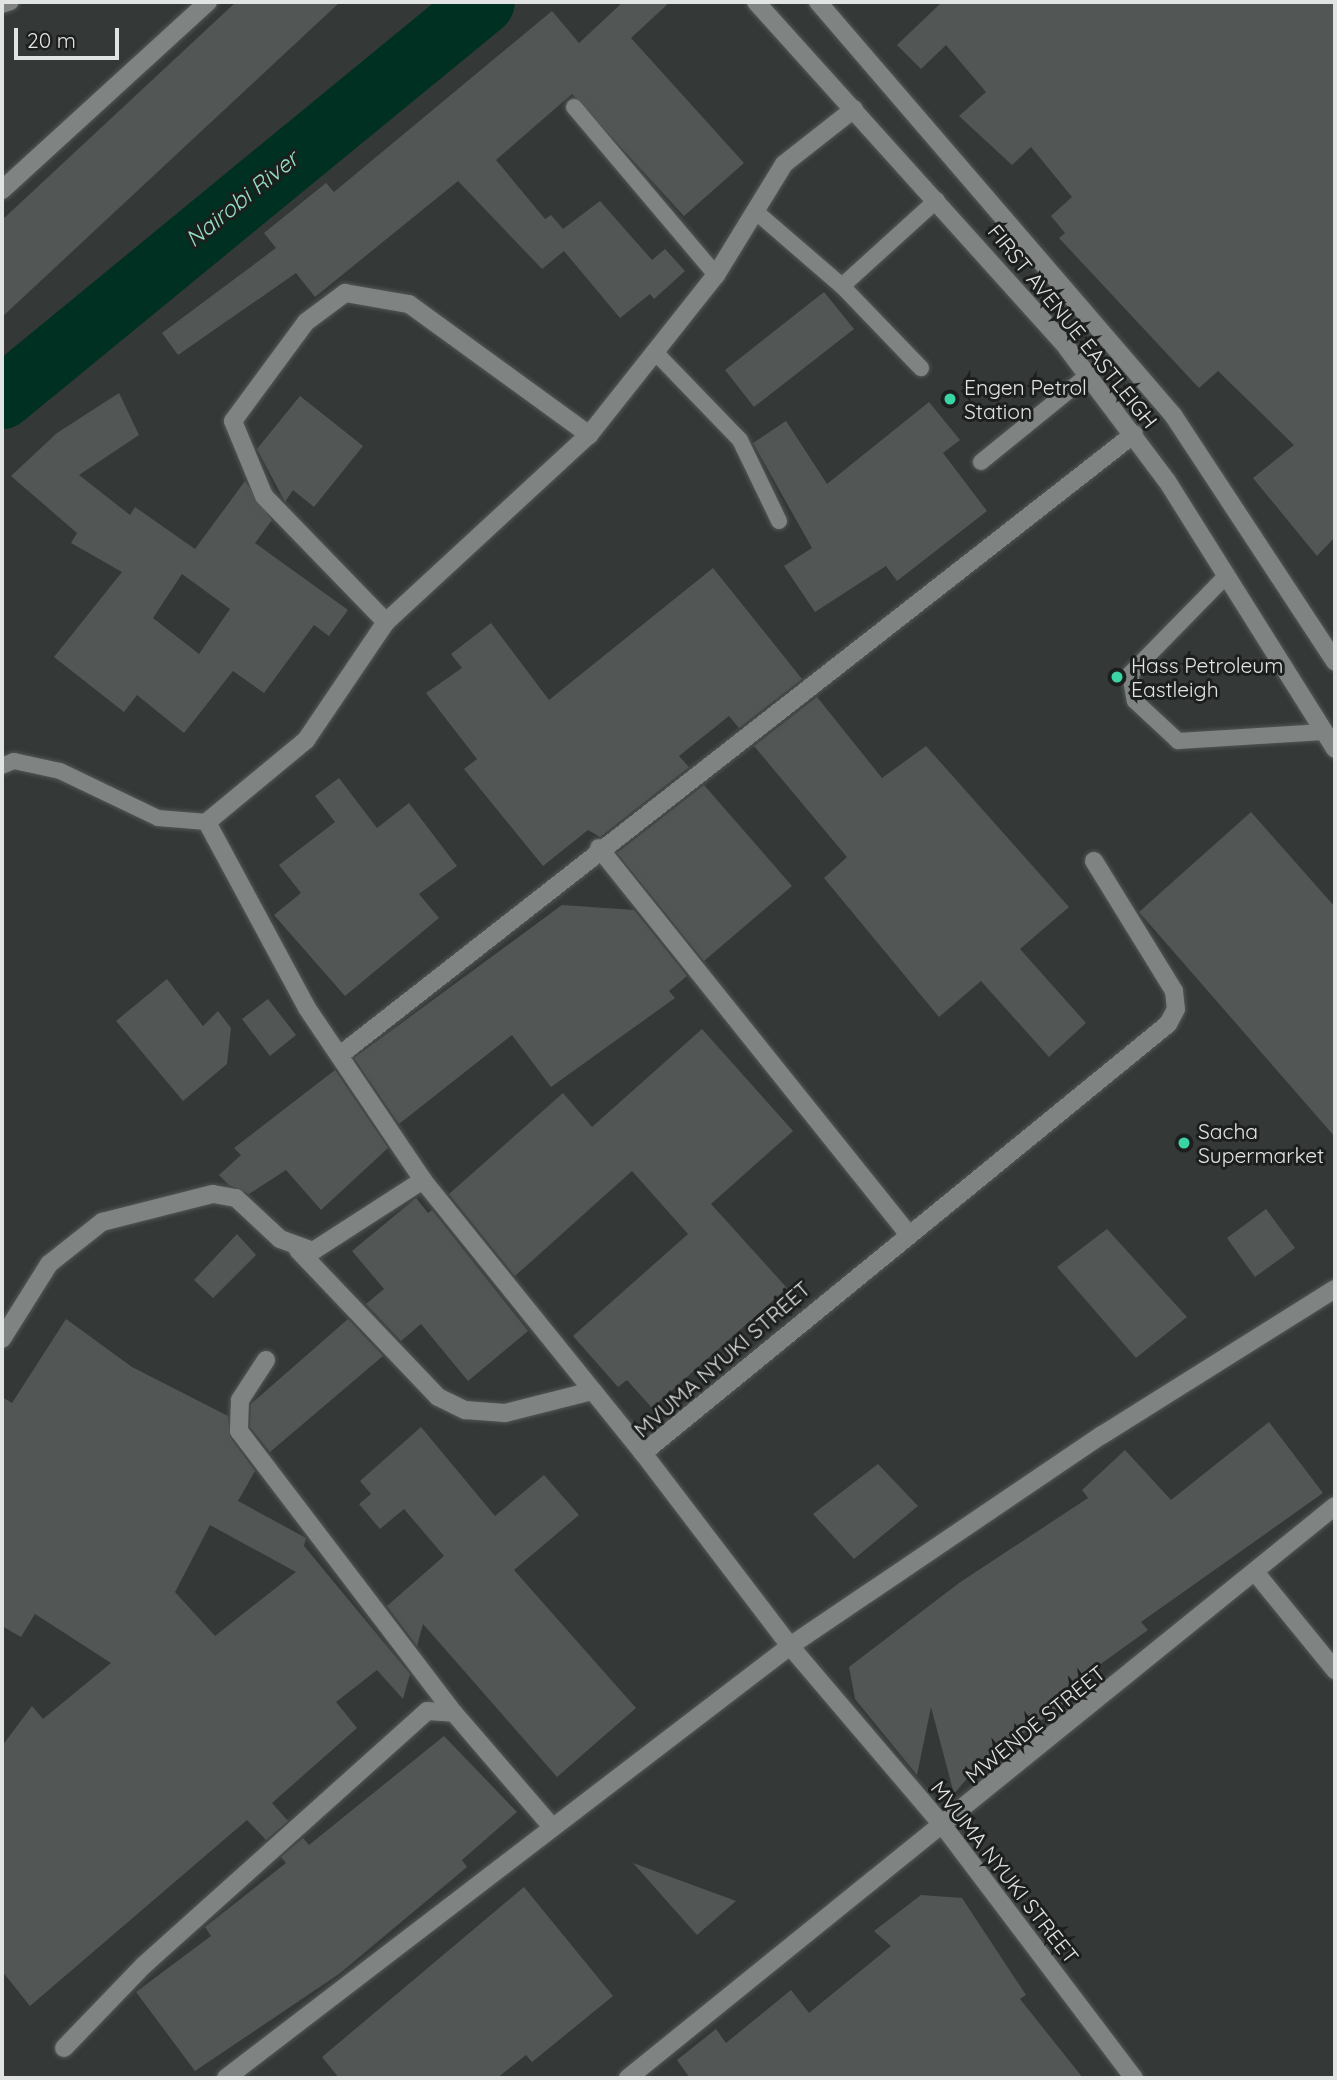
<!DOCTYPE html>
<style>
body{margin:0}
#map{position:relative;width:1337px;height:2080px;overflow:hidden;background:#343937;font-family:Quicksand,sans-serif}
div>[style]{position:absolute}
.river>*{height:63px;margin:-31.5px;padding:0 31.5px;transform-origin:31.5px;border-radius:31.5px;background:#003022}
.building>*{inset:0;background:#525755}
.roads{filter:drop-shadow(0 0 2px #525755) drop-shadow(0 0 2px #525755)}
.service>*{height:16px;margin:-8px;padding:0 8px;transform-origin:8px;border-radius:8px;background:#7f8482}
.minor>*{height:18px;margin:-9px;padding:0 9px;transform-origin:9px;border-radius:9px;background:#7f8482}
.secondary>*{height:18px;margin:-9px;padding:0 9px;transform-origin:9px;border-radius:9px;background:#7f8482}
.dots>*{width:19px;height:19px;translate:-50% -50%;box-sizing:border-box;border:4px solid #1d1f1e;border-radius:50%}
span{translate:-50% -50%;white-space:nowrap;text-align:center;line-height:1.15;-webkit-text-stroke:6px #1d1f1e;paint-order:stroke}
.street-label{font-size:21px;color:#e1e4e3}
.poi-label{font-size:21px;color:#e1e4e3}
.left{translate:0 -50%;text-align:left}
.water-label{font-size:23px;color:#95e0c2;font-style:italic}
.frame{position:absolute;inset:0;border:4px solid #e1e4e3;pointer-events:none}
.scale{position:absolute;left:14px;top:28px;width:105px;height:32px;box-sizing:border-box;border:4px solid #e1e4e3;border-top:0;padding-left:9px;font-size:21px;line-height:24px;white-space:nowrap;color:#e1e4e3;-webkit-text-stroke:5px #1d1f1e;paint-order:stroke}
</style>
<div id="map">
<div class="river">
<div style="left:2px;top:397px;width:622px;rotate:-39.39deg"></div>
</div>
<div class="building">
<div style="clip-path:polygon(236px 2px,340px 2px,2px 317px,2px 220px)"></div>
<div style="clip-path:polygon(623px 2px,670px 2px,631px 38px,744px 163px,684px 216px,572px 94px,496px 160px,545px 219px,551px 215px,563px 229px,600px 201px,652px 260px,665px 249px,685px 271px,654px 299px,650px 294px,620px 318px,564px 251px,542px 269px,458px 181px,315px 297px,296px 273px,178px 355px,162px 333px,276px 248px,264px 233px,326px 183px,334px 192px,552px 11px,579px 43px)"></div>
<div style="clip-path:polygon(942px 2px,1335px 2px,1335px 537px,1317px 556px,1253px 478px,1294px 445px,1218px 371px,1199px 388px,1059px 238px,1065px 233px,1051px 216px,1072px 197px,1031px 147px,1012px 165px,959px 116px,986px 92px,946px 45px,921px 69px,897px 45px)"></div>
<div style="clip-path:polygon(824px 292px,854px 329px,754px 407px,725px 370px)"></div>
<div style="clip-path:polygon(evenodd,119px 393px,139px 435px,79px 475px,130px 515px,135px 507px,195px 549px,245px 481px,272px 520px,255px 543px,348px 610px,329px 636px,314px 625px,264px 693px,233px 671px,184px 733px,137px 695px,124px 712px,54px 657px,122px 572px,71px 543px,77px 533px,11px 476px,57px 433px,119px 393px,182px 574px,230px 609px,199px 654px,153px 618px,182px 574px)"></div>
<div style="clip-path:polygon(300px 396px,363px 446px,314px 507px,293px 490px,285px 502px,257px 449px)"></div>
<div style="clip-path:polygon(929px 402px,960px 440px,943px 453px,987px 511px,897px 581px,886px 566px,815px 612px,784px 566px,812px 548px,753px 443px,786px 421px,827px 484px)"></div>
<div style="clip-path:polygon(713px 568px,802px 679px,739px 728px,729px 716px,679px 756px,689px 767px,600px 837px,588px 830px,543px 866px,464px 769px,477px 759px,426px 693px,462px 668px,451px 654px,491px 623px,549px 700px)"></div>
<div style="clip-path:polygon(817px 697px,882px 778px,926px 746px,1069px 907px,1020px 949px,1086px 1023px,1049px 1057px,981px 981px,939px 1017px,824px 878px,847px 857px,754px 746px)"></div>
<div style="clip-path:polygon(339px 778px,377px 828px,409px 803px,457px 866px,419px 894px,439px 918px,345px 996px,274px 915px,301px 893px,279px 865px,335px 822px,315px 796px)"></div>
<div style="clip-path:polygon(704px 785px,792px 886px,704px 961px,617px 853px)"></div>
<div style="clip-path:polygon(1251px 812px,1335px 907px,1335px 1137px,1139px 912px)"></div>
<div style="clip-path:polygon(562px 905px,634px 910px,687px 976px,669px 991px,675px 998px,551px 1087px,512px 1035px,399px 1124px,354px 1058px)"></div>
<div style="clip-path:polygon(167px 979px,203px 1026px,218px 1011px,231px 1028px,227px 1064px,183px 1101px,116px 1021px)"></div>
<div style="clip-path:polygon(268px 999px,296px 1035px,270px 1056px,242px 1019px)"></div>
<div style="clip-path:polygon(702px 1029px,793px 1131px,711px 1204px,787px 1288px,652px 1408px,627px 1380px,618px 1387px,573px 1336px,688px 1234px,632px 1171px,515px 1276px,449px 1194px,563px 1093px,592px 1127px)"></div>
<div style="clip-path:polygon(335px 1070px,388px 1148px,321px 1210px,286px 1170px,249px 1194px,229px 1185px,219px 1175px,241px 1155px,234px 1148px)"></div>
<div style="clip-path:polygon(416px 1198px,428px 1213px,432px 1210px,528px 1331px,468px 1381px,421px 1324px,401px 1341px,366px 1304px,384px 1289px,352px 1251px)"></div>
<div style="clip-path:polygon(1266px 1209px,1295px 1248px,1255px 1277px,1227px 1238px)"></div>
<div style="clip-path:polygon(1107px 1229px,1187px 1317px,1136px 1358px,1057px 1267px)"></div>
<div style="clip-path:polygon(237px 1234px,256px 1255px,213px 1298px,194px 1280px)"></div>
<div style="clip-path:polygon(evenodd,66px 1319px,132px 1367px,228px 1416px,230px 1437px,255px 1471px,238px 1501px,306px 1538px,304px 1546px,410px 1674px,403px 1699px,377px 1670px,336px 1702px,357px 1728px,272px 1803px,288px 1821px,266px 1840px,247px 1820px,30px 2006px,2px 1971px,2px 1746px,32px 1706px,43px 1719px,111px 1663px,35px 1614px,21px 1637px,2px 1626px,2px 1397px,12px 1403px,66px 1319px,210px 1525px,296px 1572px,215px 1636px,175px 1592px,210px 1525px)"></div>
<div style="clip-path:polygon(348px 1319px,383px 1356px,270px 1452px,250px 1427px,251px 1404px)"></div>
<div style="clip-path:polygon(1269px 1422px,1323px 1493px,1141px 1622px,1148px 1630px,1070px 1686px,1077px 1694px,975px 1769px,954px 1794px,931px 1707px,917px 1775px,855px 1699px,849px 1667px,959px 1583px,1088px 1498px,1082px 1490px,1125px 1450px,1171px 1500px)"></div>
<div style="clip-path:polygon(421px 1427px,495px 1516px,544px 1475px,579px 1515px,514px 1570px,636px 1708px,557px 1777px,423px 1624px,417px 1646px,387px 1606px,444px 1556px,404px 1509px,380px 1529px,359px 1504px,371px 1494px,360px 1481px)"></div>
<div style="clip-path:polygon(878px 1464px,918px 1506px,854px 1559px,813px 1514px)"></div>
<div style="clip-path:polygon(444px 1736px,517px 1812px,462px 1860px,467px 1867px,339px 1974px,195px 2071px,136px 1992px,211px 1936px,205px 1927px,286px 1863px,281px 1857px,303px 1838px,309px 1845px)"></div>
<div style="clip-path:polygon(633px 1863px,736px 1901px,697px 1935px)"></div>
<div style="clip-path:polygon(524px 1887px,613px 1996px,532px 2062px,526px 2055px,497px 2078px,339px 2078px,322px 2057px)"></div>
<div style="clip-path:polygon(921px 1895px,962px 1898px,1026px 1995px,1020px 1999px,1083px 2078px,690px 2078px,677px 2060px,716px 2029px,726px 2043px,791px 1990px,809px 2013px,891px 1946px,874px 1931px)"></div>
</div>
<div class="roads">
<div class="service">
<div style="left:2px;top:5px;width:9px;rotate:-18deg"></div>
<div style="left:574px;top:107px;width:220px;rotate:49.8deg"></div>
<div style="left:755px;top:211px;width:115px;rotate:40.8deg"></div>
<div style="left:842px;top:286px;width:114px;rotate:46.1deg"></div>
<div style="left:842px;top:286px;width:128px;rotate:-42.2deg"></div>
<div style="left:655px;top:352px;width:122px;rotate:46deg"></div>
<div style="left:740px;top:440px;width:90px;rotate:64.3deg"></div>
<div style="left:981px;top:462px;width:138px;rotate:-39.1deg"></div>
<div style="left:1226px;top:576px;width:137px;rotate:134.4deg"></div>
<div style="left:1130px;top:674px;width:27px;rotate:80deg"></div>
<div style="left:1135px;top:701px;width:59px;rotate:42.9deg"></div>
<div style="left:1178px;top:741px;width:146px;rotate:-3.5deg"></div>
<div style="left:2px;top:766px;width:13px;rotate:-23deg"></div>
<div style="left:14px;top:761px;width:47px;rotate:12.3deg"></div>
<div style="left:60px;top:771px;width:109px;rotate:25.6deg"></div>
<div style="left:158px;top:818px;width:49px;rotate:4.7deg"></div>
</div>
<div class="minor">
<div style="left:2px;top:190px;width:279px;rotate:-42.4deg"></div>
<div style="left:386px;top:622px;width:175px;rotate:-134.1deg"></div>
<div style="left:264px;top:496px;width:81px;rotate:-112.5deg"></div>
<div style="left:233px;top:421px;width:123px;rotate:-53.6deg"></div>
<div style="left:306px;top:322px;width:49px;rotate:-36.6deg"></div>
<div style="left:345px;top:293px;width:65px;rotate:9.8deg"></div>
<div style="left:409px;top:304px;width:223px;rotate:36deg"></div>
<div style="left:599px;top:848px;width:492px;rotate:51.3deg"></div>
<div style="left:1094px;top:861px;width:153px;rotate:58.4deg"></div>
<div style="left:1174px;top:991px;width:18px;rotate:84deg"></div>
<div style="left:1176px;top:1009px;width:17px;rotate:118deg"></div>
<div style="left:1168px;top:1024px;width:678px;rotate:140.75deg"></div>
<div style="left:643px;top:1453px;width:243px;rotate:52.7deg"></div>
<div style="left:790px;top:1646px;width:238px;rotate:49.6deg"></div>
<div style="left:944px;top:1827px;width:315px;rotate:52.9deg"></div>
<div style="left:340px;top:1055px;width:1008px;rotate:-38.03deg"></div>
<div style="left:298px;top:1250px;width:203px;rotate:46.4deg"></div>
<div style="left:438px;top:1397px;width:30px;rotate:26deg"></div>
<div style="left:465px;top:1410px;width:40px;rotate:4.3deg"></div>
<div style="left:505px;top:1413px;width:90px;rotate:-14.2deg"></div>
<div style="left:2px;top:1339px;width:89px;rotate:-57.9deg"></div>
<div style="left:49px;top:1264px;width:68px;rotate:-38.4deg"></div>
<div style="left:102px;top:1222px;width:114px;rotate:-14.2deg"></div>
<div style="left:213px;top:1194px;width:23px;rotate:10deg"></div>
<div style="left:236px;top:1198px;width:60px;rotate:43deg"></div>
<div style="left:280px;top:1239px;width:35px;rotate:20deg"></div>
<div style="left:313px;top:1251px;width:131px;rotate:-32.8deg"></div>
<div style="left:266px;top:1360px;width:48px;rotate:123deg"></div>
<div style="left:240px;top:1400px;width:31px;rotate:92deg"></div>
<div style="left:239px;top:1431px;width:355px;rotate:52.7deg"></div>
<div style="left:643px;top:1453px;width:351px;rotate:-128.9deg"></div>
<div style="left:423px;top:1180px;width:207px;rotate:-124deg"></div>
<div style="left:307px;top:1008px;width:211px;rotate:-118.3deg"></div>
<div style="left:207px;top:822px;width:129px;rotate:-39.6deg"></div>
<div style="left:306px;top:740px;width:143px;rotate:-55.9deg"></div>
<div style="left:386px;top:622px;width:276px;rotate:-42.7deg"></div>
<div style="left:589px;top:435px;width:204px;rotate:-51.6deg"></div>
<div style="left:716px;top:275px;width:130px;rotate:-58.5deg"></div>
<div style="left:784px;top:164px;width:89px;rotate:-38.2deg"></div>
<div style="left:1255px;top:1572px;width:127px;rotate:50.8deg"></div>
<div style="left:64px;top:2048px;width:115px;rotate:-46.1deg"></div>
<div style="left:144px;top:1965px;width:380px;rotate:-41.9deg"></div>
<div style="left:427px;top:1711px;width:27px;rotate:4deg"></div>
<div style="left:454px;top:1713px;width:150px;rotate:49.3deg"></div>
<div style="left:226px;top:2078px;width:710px;rotate:-37.45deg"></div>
<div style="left:790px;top:1646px;width:377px;rotate:-34.1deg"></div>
<div style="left:1102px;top:1435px;width:275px;rotate:-32.1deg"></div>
<div style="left:628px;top:2078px;width:909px;rotate:-38.97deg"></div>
</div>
<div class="secondary">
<div style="left:756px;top:2px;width:465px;rotate:48deg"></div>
<div style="left:1067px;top:348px;width:166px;rotate:53.1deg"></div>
<div style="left:1167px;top:481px;width:316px;rotate:57.9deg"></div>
<div style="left:818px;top:2px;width:545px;rotate:49.32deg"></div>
<div style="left:1173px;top:415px;width:295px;rotate:56.7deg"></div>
</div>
</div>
<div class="dots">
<div style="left:950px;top:399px;background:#3ad4a5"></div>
<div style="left:1117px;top:677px;background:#3ad4a5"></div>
<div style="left:1184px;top:1143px;background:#3ad4a5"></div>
</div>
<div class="street-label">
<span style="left:1073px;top:326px;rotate:51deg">FIRST AVENUE EASTLEIGH</span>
<span style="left:722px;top:1359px;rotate:-41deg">MVUMA NYUKI STREET</span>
<span style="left:1035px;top:1724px;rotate:-39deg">MWENDE STREET</span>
<span style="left:1005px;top:1872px;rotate:52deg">MVUMA NYUKI STREET</span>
</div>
<div class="poi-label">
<span class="left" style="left:964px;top:399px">Engen Petrol<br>Station</span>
<span class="left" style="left:1131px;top:677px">Hass Petroleum<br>Eastleigh</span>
<span class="left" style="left:1198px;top:1143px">Sacha<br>Supermarket</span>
</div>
<div class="water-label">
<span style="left:242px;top:199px;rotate:-39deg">Nairobi River</span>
</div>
<div class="frame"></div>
<div class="scale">20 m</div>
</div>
